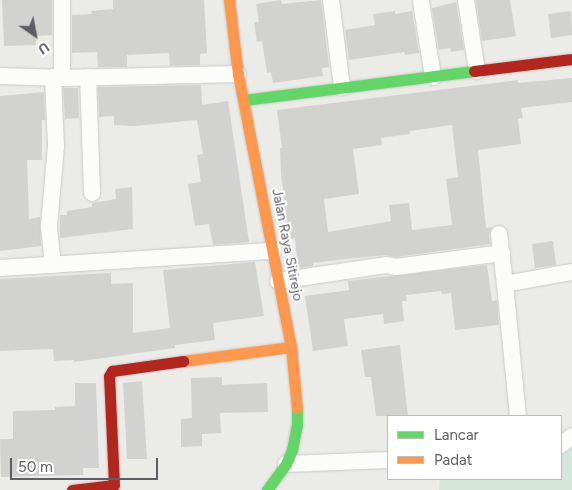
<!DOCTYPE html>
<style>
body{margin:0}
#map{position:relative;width:572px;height:490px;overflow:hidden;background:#ebebe7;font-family:Figtree,sans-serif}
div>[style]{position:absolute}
.green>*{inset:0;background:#d6e6db}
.building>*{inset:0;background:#d2d2d0}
.roads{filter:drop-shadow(0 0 1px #c9c9c9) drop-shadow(0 0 1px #c9c9c9)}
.street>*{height:16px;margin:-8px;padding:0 8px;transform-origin:8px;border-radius:8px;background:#fcfcfb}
.fast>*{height:11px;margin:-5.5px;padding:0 5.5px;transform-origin:5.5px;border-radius:5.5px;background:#63d668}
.slow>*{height:11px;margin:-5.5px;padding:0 5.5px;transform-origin:5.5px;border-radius:5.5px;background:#ff974d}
.jam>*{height:11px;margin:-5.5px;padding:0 5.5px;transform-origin:5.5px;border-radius:5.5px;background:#b3261e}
span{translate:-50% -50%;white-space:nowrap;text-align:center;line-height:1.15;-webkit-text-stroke:4px #fff;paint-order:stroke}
.street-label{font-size:14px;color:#5d5d64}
.legend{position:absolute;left:387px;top:415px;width:175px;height:65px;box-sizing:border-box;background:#fff;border:1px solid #bebec1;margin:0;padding:6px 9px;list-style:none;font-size:15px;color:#5d5d64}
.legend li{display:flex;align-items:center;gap:10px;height:25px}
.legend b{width:25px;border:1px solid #bebec1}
.north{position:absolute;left:10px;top:10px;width:50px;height:50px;-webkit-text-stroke:4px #fff;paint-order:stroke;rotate:147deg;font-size:14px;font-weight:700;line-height:20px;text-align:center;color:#5d5d64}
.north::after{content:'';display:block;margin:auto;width:18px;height:22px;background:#5d5d64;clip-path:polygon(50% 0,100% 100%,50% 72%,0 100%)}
.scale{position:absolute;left:10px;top:458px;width:148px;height:22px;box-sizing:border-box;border:2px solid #5d5d64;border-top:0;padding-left:6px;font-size:15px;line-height:18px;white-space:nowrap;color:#5d5d64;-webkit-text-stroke:4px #fff;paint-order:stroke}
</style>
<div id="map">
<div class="green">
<div style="clip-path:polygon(572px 444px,572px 490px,439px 490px,440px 479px,561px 479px,561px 454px)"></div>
</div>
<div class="building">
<div style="clip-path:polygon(2px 0,52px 0,52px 35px,36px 36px,36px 45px,4px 46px)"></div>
<div style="clip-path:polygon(113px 0,204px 0,207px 53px,200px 54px,200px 65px,170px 66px,169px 53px,127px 55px,127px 67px,98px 67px,97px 52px,72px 53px,72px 15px,92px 14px,91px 11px,113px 9px)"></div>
<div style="clip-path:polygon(281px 0,282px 4px,321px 0,329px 67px,322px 68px,323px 76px,273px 83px,271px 72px,267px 73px,262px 41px,257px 42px,254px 22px,259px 22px,256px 4px)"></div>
<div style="clip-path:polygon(476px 0,510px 0,516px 36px,482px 41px)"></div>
<div style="clip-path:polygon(456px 2px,464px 50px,451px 52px,450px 48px,439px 50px,432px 8px)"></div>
<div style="clip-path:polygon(395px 11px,395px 14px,412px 11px,419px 53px,405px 55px,404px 52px,349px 60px,345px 30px,375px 25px,373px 14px)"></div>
<div style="clip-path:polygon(571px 11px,572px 35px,551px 38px,548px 14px)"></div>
<div style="clip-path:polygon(evenodd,572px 78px,572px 102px,521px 108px,523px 118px,518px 119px,521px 144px,478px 150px,486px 228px,492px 227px,489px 235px,490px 244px,396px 257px,385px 255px,345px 259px,313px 263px,313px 266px,298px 268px,295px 238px,291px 239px,289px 223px,287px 223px,281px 174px,280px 148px,282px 148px,277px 110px,518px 80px,518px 83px,572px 78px,452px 125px,458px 177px,446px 179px,452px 225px,412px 230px,409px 203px,389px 205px,391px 221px,328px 232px,324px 199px,359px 194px,353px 149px,382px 145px,381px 138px,410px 134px,410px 131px,452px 125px)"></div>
<div style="clip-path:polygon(201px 85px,202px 105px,228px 101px,249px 242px,213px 245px,209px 224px,195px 226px,188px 184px,201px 182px,197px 155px,203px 154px,197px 120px,134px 126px,114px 125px,114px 116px,99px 117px,98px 87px)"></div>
<div style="clip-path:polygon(63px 88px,78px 88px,79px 118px,65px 119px)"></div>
<div style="clip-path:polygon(44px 92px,45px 120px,42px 120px,42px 160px,27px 160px,29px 219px,40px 217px,41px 246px,0 251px,0 96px)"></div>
<div style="clip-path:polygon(132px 187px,133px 229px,60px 238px,60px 215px,67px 215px,67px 211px,92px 207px,92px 203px,116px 199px,115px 189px)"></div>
<div style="clip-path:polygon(553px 241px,556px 265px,535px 268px,532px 244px)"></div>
<div style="clip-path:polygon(255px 262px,264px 316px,213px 323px,215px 340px,175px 345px,175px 348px,74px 362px,74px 360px,54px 361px,53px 349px,0 351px,0 279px,111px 273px,111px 284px,133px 283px,133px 333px,170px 328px,163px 270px)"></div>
<div style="clip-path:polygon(487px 265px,492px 301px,497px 300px,499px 325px,455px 330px,451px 293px,442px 294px,441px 291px,406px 295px,407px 301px,402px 301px,404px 321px,384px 324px,383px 314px,344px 319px,348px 346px,313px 351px,305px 296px,349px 290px,348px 281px)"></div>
<div style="clip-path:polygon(400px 345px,408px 416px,376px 416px,371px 377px,365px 377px,361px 350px)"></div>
<div style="clip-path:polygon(222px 377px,222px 385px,267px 383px,268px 412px,220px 413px,221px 433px,202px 434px,202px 446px,181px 447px,181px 419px,192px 418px,191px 378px)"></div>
<div style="clip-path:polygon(142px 381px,147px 459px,127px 459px,123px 383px)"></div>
<div style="clip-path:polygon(75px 383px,96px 383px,99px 468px,83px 468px,83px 475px,1px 477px,0 439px,13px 439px,13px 411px,55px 410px,55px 407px,75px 406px)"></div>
</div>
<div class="roads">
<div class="street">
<div style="left:62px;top:0;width:78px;rotate:90deg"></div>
<div style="left:331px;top:0;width:88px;rotate:82.8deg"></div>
<div style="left:466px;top:0;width:72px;rotate:81.2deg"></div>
<div style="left:421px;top:2px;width:76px;rotate:80.9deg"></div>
<div style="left:0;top:76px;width:62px;rotate:1.8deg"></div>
<div style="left:62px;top:78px;width:176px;rotate:-1.3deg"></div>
<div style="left:88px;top:77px;width:116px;rotate:88deg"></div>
<div style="left:499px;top:234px;width:50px;rotate:83.2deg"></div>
<div style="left:505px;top:284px;width:68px;rotate:-10.2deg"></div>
<div style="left:53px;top:265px;width:39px;rotate:-96deg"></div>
<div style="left:49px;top:226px;width:80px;rotate:-85deg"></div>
<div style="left:56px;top:146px;width:69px;rotate:-92.5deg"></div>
<div style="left:0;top:268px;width:274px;rotate:-3.6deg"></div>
<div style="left:278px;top:281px;width:109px;rotate:-8.4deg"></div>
<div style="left:386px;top:265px;width:10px;rotate:11deg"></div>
<div style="left:396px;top:267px;width:107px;rotate:-7.5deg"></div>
<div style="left:505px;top:284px;width:133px;rotate:84.4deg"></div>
<div style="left:561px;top:445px;width:14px;rotate:-39deg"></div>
<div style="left:286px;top:464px;width:102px;rotate:-2.2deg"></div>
</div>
<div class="fast">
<div style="left:244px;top:100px;width:232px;rotate:-7.2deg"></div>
<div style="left:267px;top:490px;width:32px;rotate:-54deg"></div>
<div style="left:286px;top:464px;width:15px;rotate:-67deg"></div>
<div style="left:292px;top:450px;width:26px;rotate:-79deg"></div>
<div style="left:297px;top:424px;width:16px;rotate:-90deg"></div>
</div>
<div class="slow">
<div style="left:229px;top:0;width:75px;rotate:83.1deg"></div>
<div style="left:238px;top:74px;width:278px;rotate:79deg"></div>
<div style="left:291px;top:347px;width:61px;rotate:84.4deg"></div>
<div style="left:183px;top:361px;width:109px;rotate:-7.4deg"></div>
</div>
<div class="jam">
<div style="left:474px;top:71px;width:99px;rotate:-7deg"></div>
<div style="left:72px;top:490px;width:42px;rotate:-6.8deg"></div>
<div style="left:114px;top:485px;width:109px;rotate:-92.6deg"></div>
<div style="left:109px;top:376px;width:6px;rotate:-59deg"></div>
<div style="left:112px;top:371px;width:72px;rotate:-8deg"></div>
</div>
</div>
<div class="street-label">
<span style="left:287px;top:245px;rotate:79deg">Jalan Raya Sitirejo</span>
</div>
<ul class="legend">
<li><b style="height:6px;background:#63d668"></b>Lancar</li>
<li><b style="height:6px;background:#ff974d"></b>Padat</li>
</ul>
<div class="north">U</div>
<div class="scale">50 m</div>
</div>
